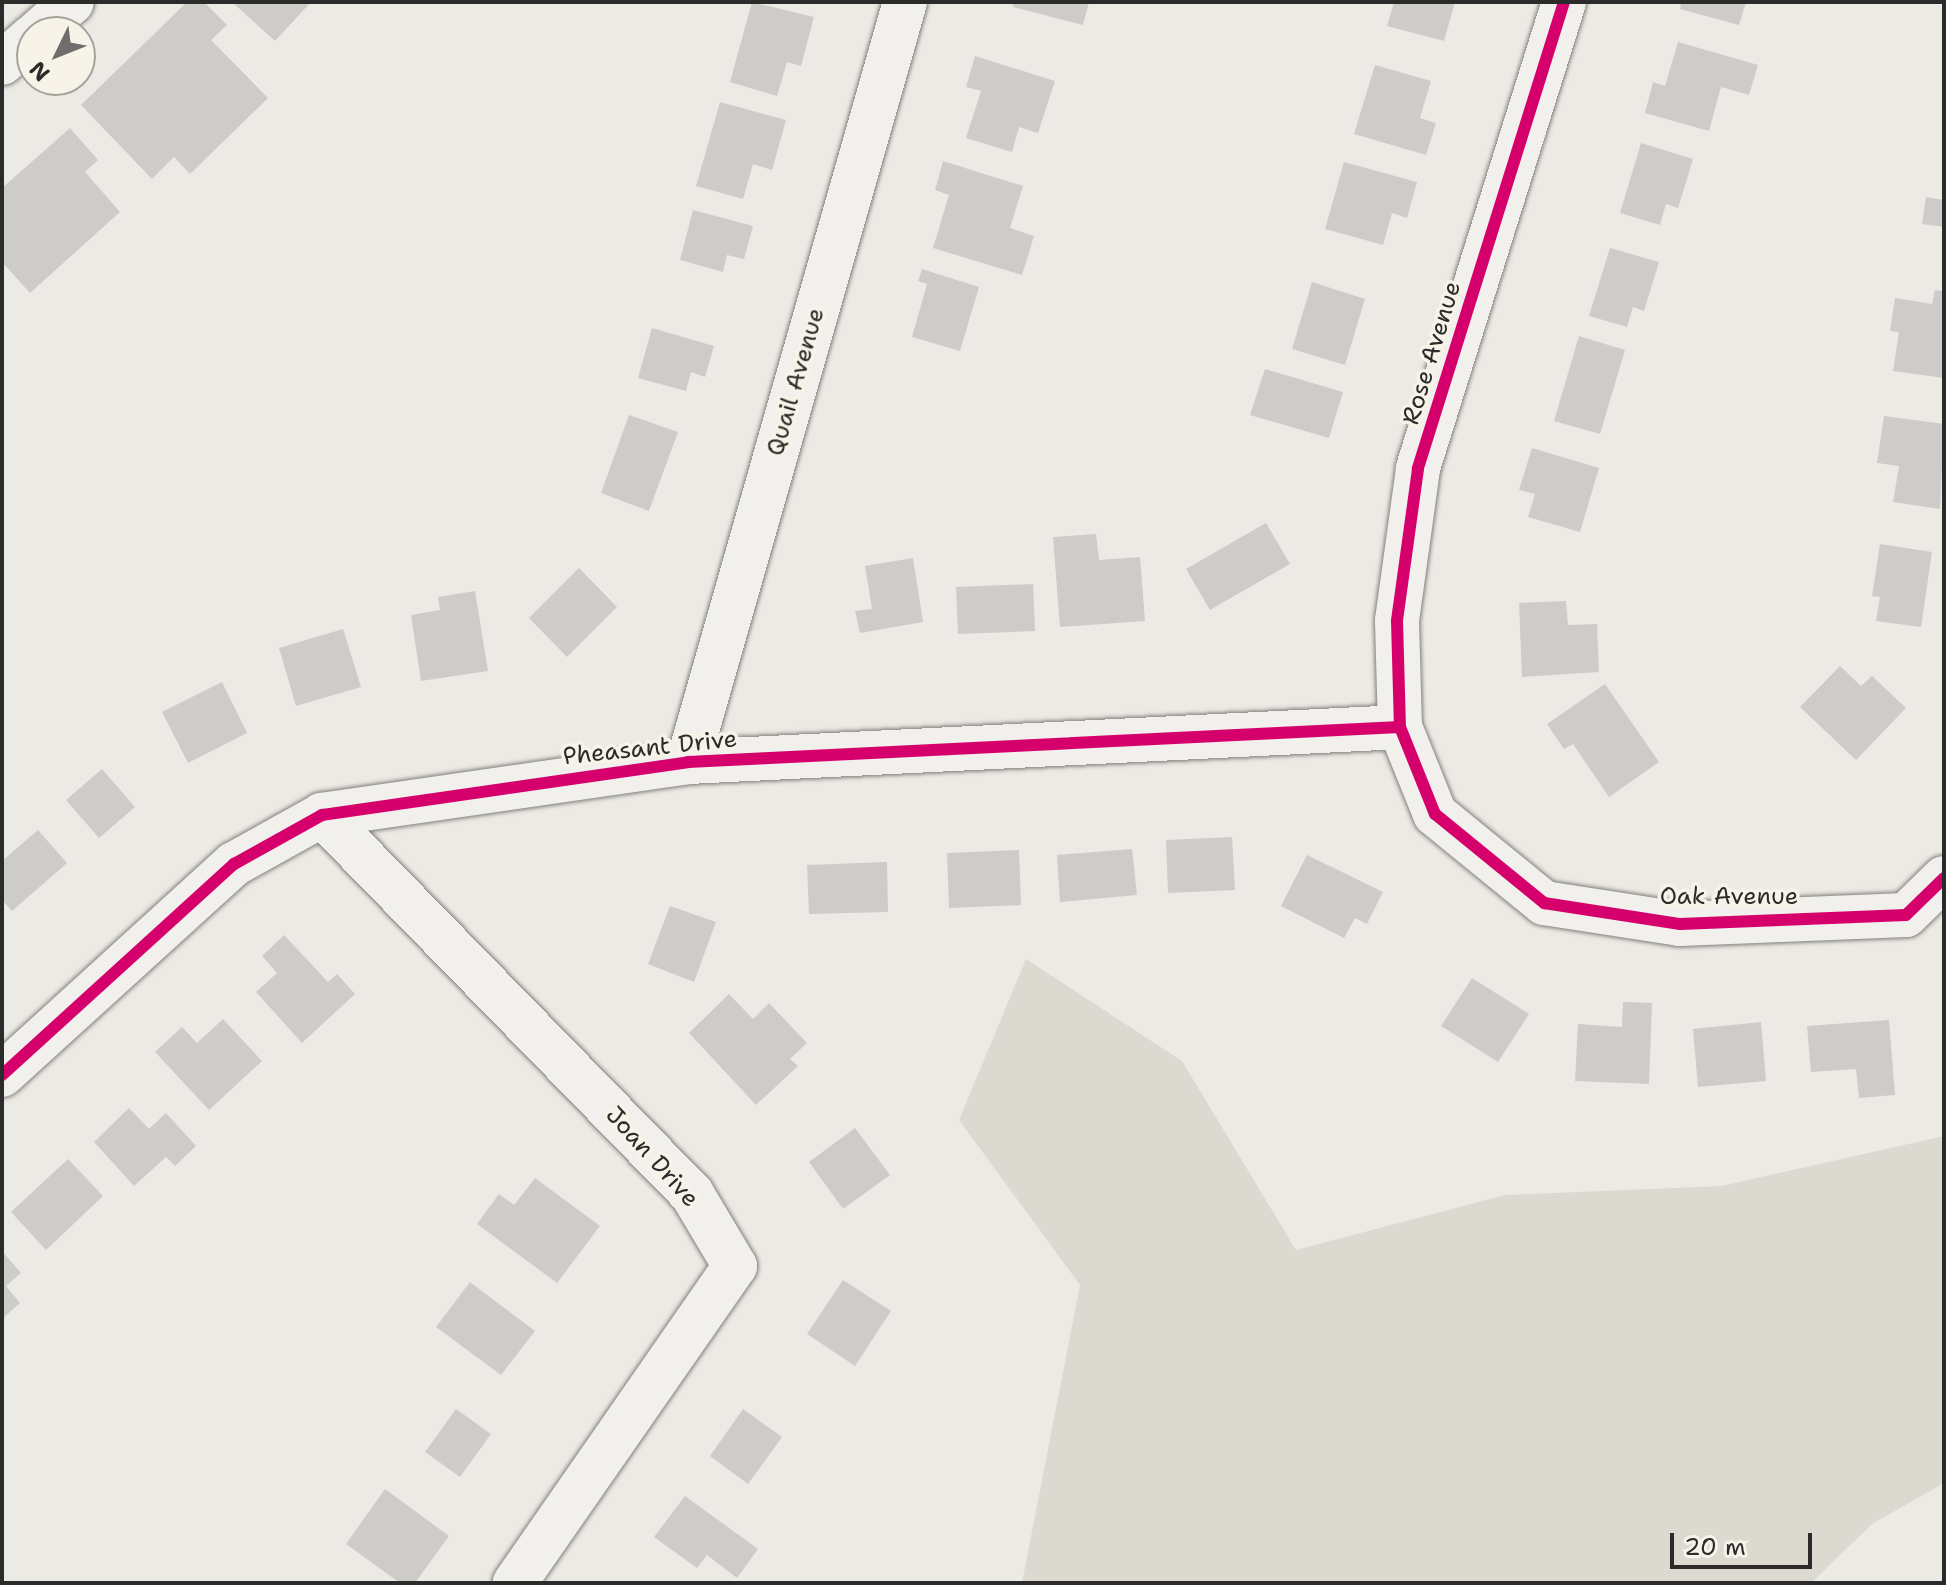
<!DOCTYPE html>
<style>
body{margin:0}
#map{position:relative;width:1946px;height:1585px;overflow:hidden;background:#eceae4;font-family:"Shantell Sans",sans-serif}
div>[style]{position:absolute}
.green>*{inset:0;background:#dcd9d1}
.building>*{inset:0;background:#ceccc8}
.roads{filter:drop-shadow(0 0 2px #82817e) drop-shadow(0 0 2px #82817e)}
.minor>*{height:44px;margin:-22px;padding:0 22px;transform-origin:22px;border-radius:22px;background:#f1f0ec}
.cycleway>*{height:12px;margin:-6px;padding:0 6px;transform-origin:6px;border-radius:6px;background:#d6006c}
span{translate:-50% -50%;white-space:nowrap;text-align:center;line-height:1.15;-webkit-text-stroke:7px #f7f3e8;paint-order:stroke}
.street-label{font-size:24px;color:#2b2b2b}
.frame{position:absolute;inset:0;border:4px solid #2b2b2b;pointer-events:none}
.north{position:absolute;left:16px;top:16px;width:80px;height:80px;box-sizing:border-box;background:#f7f3e8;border:2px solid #a5a39c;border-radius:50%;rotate:227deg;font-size:22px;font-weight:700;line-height:32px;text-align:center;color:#2b2b2b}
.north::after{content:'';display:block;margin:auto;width:28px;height:36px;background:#6f6e6c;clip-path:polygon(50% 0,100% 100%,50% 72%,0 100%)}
.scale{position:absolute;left:1670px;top:1533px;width:142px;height:36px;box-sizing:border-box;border:4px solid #2b2b2b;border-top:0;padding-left:10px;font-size:24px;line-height:28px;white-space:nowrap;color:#2b2b2b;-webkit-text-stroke:6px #f7f3e8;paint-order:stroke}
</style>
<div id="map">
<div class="green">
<div style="clip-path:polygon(1026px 959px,1182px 1061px,1296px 1250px,1505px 1195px,1721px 1186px,1944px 1136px,1944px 1483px,1872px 1524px,1811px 1583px,1022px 1583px,1080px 1285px,959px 1120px)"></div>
</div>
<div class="building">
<div style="clip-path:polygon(187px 2px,204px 2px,227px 25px,211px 40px,268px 98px,190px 174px,174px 157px,152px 179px,81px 105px)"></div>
<div style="clip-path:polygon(232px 2px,311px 2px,275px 41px)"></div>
<div style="clip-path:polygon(752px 2px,814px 17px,801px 66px,787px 62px,777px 96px,730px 82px)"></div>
<div style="clip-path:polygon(1014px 2px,1089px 2px,1083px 25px,1013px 7px)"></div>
<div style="clip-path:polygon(1394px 2px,1455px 2px,1444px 41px,1387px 26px)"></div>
<div style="clip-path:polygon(1681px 2px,1746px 2px,1739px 25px,1680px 9px)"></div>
<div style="clip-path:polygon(1678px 42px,1758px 65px,1749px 95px,1721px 87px,1709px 131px,1645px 113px,1653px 82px,1665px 86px)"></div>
<div style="clip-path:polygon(975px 56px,1055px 81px,1038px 133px,1019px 127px,1012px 152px,966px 138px,981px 91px,966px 87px)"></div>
<div style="clip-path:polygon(1375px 65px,1431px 81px,1420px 118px,1436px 123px,1426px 155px,1354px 134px)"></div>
<div style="clip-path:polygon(720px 102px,786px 120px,772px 170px,753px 164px,743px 199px,696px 186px)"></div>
<div style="clip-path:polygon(70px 128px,98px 160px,85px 172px,120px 212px,30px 293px,2px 262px,2px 188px)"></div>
<div style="clip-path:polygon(1641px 143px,1693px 159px,1678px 208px,1666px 204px,1660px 225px,1620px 213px)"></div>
<div style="clip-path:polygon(943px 161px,1023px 186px,1010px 228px,1034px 236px,1022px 275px,933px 248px,949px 195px,935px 190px)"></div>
<div style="clip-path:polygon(1344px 162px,1417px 182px,1407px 218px,1392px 213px,1383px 245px,1325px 229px)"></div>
<div style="clip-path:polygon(1926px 197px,1944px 200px,1944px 227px,1922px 224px)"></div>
<div style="clip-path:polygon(693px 210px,753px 226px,744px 259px,727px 255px,723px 272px,680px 260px)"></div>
<div style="clip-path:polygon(1610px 248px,1659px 262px,1644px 311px,1633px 307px,1627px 327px,1589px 316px)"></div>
<div style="clip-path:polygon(922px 269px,979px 287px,960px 351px,912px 337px,927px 284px,918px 281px)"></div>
<div style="clip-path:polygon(1312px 282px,1365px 299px,1345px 365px,1292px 349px)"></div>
<div style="clip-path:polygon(1935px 290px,1944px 291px,1944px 378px,1893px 371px,1899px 332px,1890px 331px,1895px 298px,1932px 304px)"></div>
<div style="clip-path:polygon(652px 328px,714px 346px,705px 377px,691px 372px,686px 391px,638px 378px)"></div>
<div style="clip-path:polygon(1579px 336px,1625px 350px,1600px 434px,1554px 421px)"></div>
<div style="clip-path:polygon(1265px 369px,1343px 392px,1329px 438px,1250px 415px)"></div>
<div style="clip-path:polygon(629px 415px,678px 432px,649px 511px,601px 493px)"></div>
<div style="clip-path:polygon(1884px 416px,1944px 424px,1940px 509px,1893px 502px,1899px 466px,1877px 463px)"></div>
<div style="clip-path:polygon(1532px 448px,1599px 468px,1580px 532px,1528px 517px,1535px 494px,1519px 490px)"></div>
<div style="clip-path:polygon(1266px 523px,1290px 564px,1210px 610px,1186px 569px)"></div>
<div style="clip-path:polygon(1096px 534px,1099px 560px,1140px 557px,1145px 621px,1060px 627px,1053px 537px)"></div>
<div style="clip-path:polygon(1880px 544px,1932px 552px,1921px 627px,1876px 621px,1880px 597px,1872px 596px)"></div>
<div style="clip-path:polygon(913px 558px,923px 622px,860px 633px,855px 611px,872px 609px,865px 566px)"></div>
<div style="clip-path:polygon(579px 568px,617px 607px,567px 657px,529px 618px)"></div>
<div style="clip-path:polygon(1033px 584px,1035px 631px,958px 634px,956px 587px)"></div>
<div style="clip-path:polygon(475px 591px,488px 671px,421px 681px,411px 615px,440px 610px,438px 597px)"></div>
<div style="clip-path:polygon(1566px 601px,1568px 625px,1597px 624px,1599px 672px,1522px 677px,1519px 603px)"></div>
<div style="clip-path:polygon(343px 629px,361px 687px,296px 706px,279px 648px)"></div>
<div style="clip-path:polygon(1840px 666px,1861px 686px,1872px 676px,1906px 708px,1856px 760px,1800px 707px)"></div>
<div style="clip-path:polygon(222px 682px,247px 733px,188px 763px,162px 712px)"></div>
<div style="clip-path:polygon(1605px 684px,1659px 762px,1609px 797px,1573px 744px,1564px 749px,1547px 724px)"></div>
<div style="clip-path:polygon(102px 769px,135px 807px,99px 838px,66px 800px)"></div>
<div style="clip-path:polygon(38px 830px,67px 863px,12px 911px,2px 900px,2px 861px)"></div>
<div style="clip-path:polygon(1232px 837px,1235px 890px,1168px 893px,1166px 840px)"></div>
<div style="clip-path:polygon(1132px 849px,1137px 895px,1060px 902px,1057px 855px)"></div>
<div style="clip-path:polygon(1019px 850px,1021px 905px,949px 908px,947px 853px)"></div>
<div style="clip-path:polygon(1307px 855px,1383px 892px,1367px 924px,1355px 918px,1344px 938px,1281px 906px)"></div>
<div style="clip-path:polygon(887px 862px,888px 912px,809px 914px,807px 865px)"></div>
<div style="clip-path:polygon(670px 906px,716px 922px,694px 982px,648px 964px)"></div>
<div style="clip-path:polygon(284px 935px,328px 982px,337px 974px,355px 994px,302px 1043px,256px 992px,277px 973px,262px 956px)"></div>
<div style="clip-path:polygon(1472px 978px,1529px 1014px,1498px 1062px,1441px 1026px)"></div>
<div style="clip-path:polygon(729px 994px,753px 1019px,769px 1003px,807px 1043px,790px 1059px,798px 1066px,756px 1105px,689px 1033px)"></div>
<div style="clip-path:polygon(1623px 1002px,1652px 1003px,1649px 1084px,1575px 1081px,1578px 1024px,1622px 1027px)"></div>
<div style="clip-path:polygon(223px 1019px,262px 1061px,209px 1110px,155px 1052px,182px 1027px,197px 1043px)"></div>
<div style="clip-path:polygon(1889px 1020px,1895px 1095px,1859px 1098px,1856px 1069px,1811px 1072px,1807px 1026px)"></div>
<div style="clip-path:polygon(1761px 1022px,1766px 1081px,1698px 1087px,1693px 1029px)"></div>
<div style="clip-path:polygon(129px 1108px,149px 1129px,166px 1113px,196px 1146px,175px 1166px,166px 1157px,134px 1186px,94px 1142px)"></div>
<div style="clip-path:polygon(855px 1128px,890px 1175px,843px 1209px,809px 1162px)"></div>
<div style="clip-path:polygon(68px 1159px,103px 1196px,46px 1250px,11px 1212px)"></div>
<div style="clip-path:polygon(535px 1178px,600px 1226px,557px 1283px,477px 1224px,499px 1194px,514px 1205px)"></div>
<div style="clip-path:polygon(2px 1251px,21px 1273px,6px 1286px,20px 1303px,2px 1319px)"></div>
<div style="clip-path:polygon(843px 1280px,891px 1311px,855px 1366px,807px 1334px)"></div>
<div style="clip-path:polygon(470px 1282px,535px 1331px,501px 1375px,436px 1327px)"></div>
<div style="clip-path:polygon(456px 1409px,491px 1434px,460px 1477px,425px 1452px)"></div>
<div style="clip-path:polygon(743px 1409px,782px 1437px,748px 1484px,710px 1456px)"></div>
<div style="clip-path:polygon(385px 1489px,449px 1536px,415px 1583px,400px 1583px,346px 1544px)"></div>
<div style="clip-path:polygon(685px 1496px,758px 1549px,737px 1578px,707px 1555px,697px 1568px,654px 1537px)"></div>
</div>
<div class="roads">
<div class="minor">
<div style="left:1564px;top:2px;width:489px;rotate:107.4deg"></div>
<div style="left:1418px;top:469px;width:153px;rotate:97.9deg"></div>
<div style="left:1397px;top:621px;width:106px;rotate:88.4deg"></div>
<div style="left:1400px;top:727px;width:94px;rotate:68.1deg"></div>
<div style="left:1435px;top:814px;width:141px;rotate:39.2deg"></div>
<div style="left:1544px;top:903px;width:138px;rotate:8.8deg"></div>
<div style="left:1680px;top:924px;width:226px;rotate:-2.3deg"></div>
<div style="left:1906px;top:915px;width:53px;rotate:-44.2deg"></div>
<div style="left:38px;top:32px;width:45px;rotate:-41.4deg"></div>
<div style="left:2px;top:63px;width:40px;rotate:-41deg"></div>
<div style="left:688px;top:762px;width:790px;rotate:-74.06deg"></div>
<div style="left:322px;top:815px;width:530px;rotate:45.69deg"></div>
<div style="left:692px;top:1194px;width:84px;rotate:59.2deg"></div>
<div style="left:735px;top:1266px;width:386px;rotate:124.8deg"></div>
<div style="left:2px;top:1075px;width:314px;rotate:-42.3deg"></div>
<div style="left:234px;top:864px;width:101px;rotate:-29.1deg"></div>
<div style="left:322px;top:815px;width:370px;rotate:-8.2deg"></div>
<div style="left:688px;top:762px;width:713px;rotate:-2.81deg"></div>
</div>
</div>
<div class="cycleway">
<div style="left:1564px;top:2px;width:489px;rotate:107.4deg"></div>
<div style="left:1418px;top:469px;width:153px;rotate:97.9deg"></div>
<div style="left:1397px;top:621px;width:106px;rotate:88.4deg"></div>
<div style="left:1400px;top:727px;width:94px;rotate:68.1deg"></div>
<div style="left:1435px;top:814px;width:141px;rotate:39.2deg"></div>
<div style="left:1544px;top:903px;width:138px;rotate:8.8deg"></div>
<div style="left:1680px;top:924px;width:226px;rotate:-2.3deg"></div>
<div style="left:1906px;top:915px;width:53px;rotate:-44.2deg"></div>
<div style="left:2px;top:1075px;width:314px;rotate:-42.3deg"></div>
<div style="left:234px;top:864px;width:101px;rotate:-29.1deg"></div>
<div style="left:322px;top:815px;width:370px;rotate:-8.2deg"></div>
<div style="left:688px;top:762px;width:713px;rotate:-2.81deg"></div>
</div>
<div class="street-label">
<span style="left:1432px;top:353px;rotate:-73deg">Rose Avenue</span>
<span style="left:796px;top:382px;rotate:-74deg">Quail Avenue</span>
<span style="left:650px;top:748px;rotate:-6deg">Pheasant Drive</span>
<span style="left:1729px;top:897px">Oak Avenue</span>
<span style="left:652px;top:1157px;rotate:48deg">Joan Drive</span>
</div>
<div class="frame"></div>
<div class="north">N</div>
<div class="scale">20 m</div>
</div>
